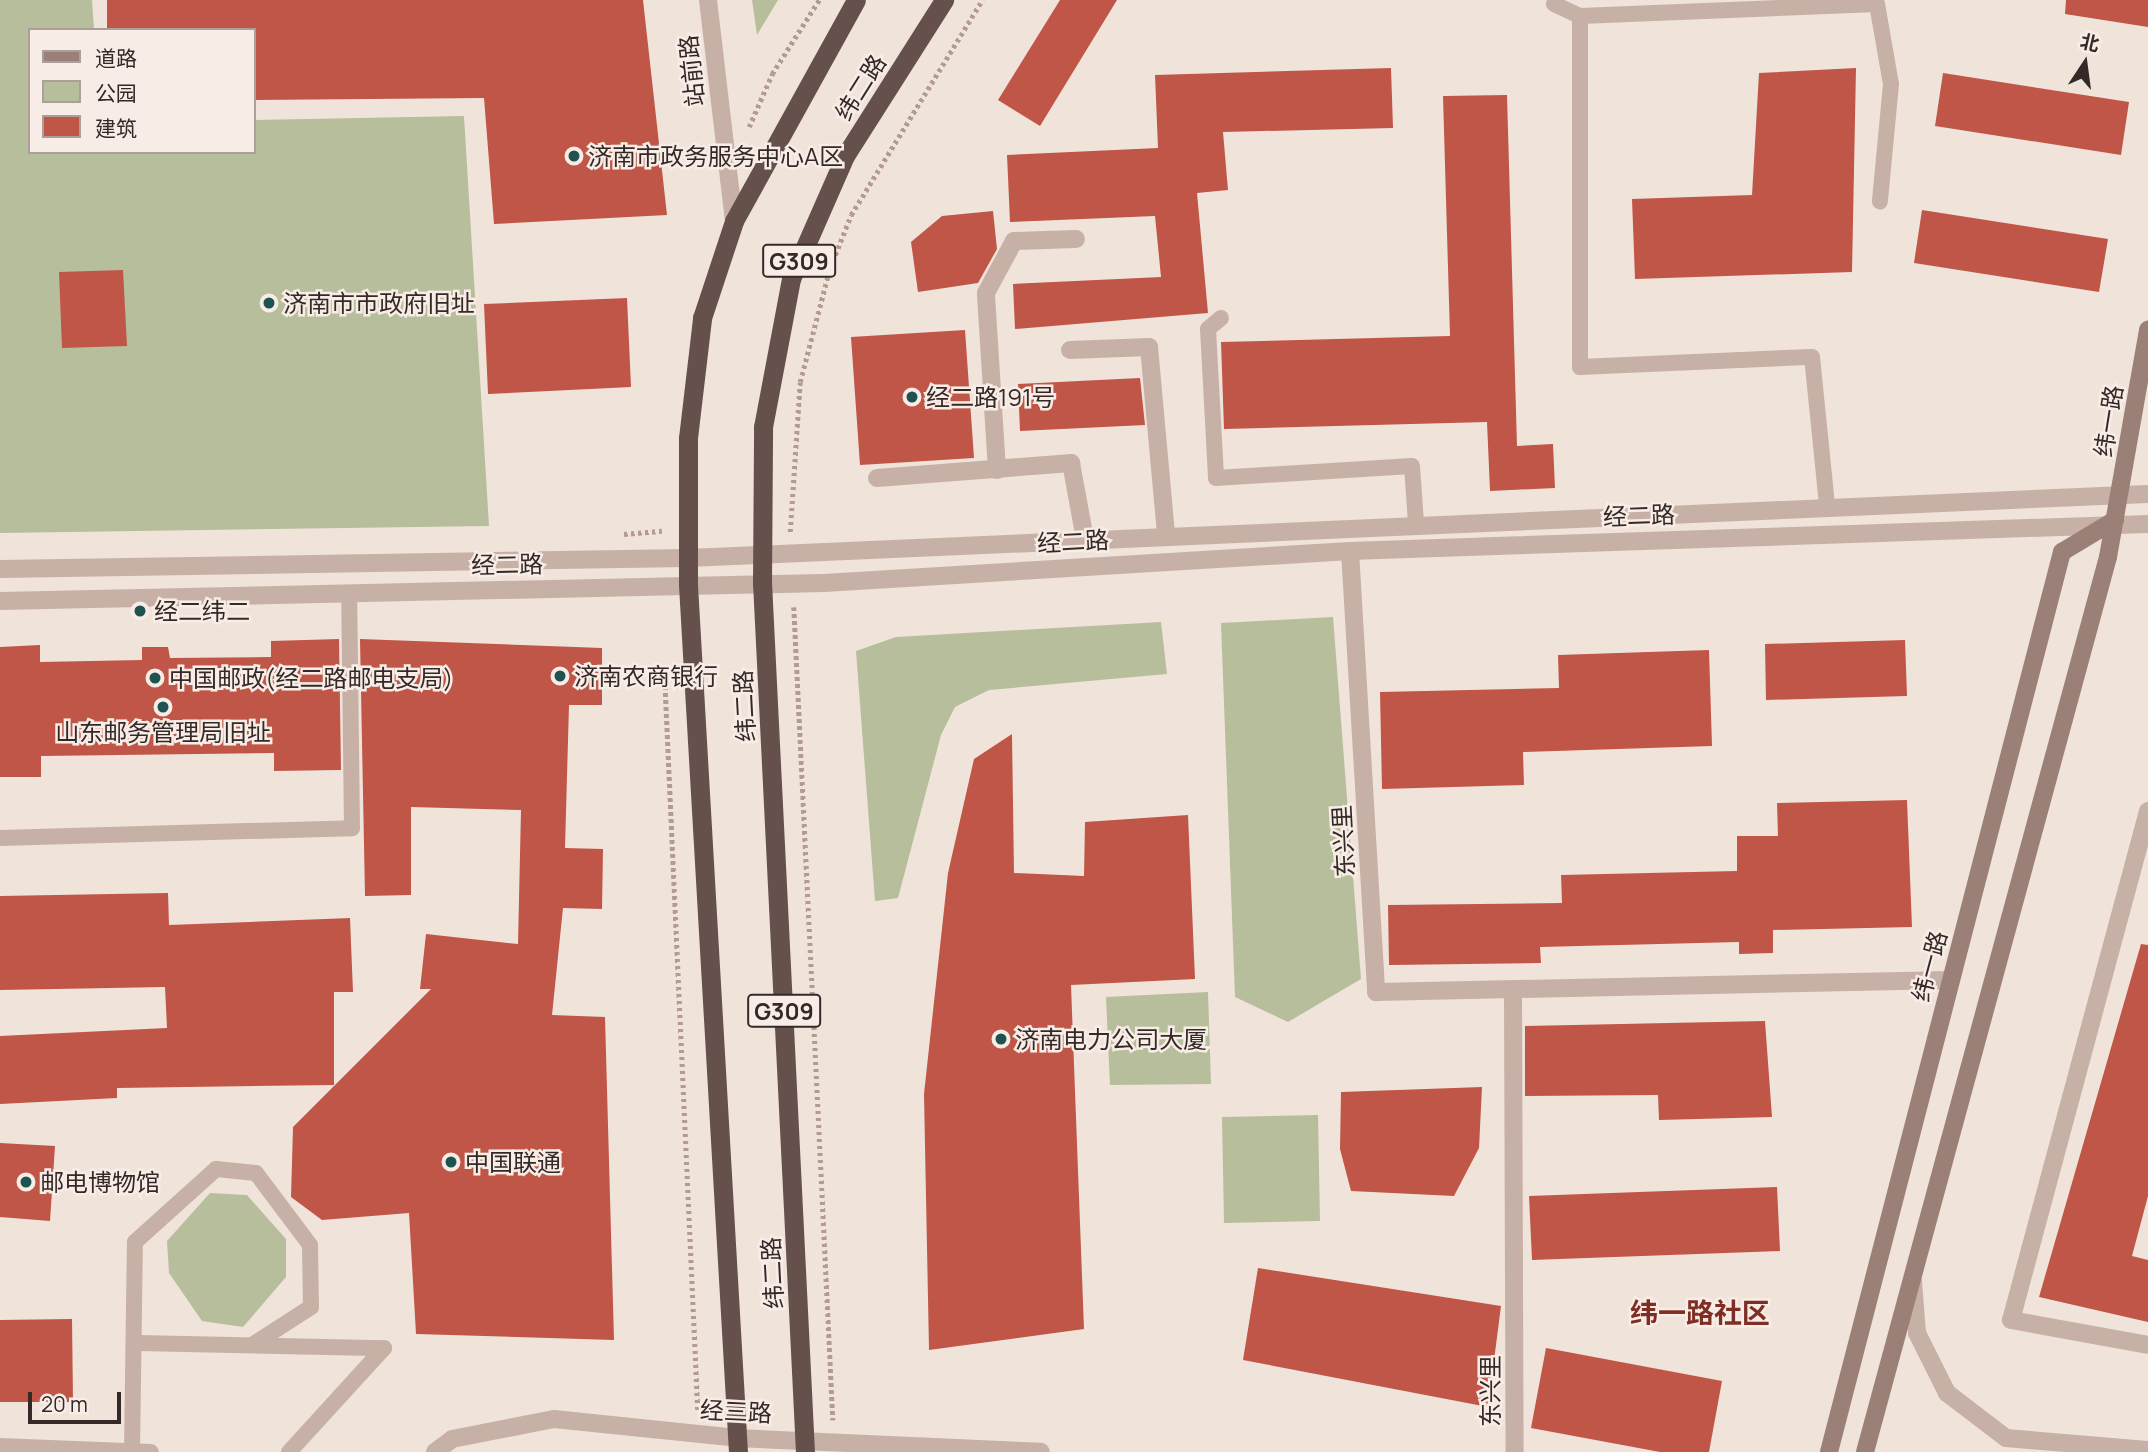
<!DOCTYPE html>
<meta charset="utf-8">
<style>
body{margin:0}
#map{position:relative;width:2148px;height:1452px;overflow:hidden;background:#f0e3da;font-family:Manrope,"Noto Sans SC",sans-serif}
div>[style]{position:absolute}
.green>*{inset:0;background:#b7be9b}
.building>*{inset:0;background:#c05647}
.path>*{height:4.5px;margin-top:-2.25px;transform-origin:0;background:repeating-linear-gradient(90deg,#b39b91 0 3.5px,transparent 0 7px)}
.service>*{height:16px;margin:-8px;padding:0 8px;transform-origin:8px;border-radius:8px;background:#c7b1a6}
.minor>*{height:18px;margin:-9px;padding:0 9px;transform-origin:9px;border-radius:9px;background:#c7b1a6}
.tertiary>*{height:18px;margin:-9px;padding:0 9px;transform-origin:9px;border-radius:9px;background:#c7b1a6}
.secondary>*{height:18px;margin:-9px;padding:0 9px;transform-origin:9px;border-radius:9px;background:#9b8078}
.trunk>*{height:19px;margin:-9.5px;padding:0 9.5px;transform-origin:9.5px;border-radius:9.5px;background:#65504b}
.dots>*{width:19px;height:19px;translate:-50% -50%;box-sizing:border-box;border:4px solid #f8ede6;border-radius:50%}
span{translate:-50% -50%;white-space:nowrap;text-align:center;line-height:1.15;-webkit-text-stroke:5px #f8ede6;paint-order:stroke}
.shield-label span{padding:2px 5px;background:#f8ede6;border:2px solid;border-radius:5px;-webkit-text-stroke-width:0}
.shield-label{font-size:23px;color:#342927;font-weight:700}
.street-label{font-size:24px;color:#342927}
.poi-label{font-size:24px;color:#342927}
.left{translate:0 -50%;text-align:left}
.quarter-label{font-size:28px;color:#7f2e24;font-weight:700}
.legend{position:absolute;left:28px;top:28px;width:228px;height:126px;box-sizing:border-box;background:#f8ede6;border:2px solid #aa9f9a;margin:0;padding:9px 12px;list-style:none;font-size:21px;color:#342927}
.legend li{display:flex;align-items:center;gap:14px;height:35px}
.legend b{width:35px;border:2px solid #aa9f9a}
.north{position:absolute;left:2050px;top:28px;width:70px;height:70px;-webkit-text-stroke:5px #f8ede6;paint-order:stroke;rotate:13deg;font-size:19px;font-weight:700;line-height:28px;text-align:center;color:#342927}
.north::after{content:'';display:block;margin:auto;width:24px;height:32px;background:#342927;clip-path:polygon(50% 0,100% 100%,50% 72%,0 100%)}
.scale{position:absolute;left:28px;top:1392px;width:93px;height:32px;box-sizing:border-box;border:4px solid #342927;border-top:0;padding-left:9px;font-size:21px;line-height:24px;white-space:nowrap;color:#342927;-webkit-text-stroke:5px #f8ede6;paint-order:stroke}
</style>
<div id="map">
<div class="green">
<div style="clip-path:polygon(0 0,92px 0,94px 30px,30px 30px,30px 152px,254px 152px,254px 120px,464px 116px,489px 526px,0 533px)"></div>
<div style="clip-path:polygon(752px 0,778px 0,757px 35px)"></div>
<div style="clip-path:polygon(1333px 617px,1361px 979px,1288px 1022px,1235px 997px,1221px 623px)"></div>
<div style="clip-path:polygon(1161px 622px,1167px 674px,989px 690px,955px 707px,941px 735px,898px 898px,875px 901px,856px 651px,896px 637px)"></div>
<div style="clip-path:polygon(1208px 992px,1211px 1084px,1110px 1085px,1106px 997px)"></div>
<div style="clip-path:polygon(1318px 1115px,1320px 1221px,1224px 1223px,1222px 1117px)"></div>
<div style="clip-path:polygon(210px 1193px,247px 1195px,286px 1239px,286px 1277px,243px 1327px,202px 1321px,169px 1273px,167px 1241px)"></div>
</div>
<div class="building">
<div style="clip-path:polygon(107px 0,643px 0,667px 215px,494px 224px,484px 98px,254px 100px,254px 30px,107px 30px)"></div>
<div style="clip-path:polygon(1060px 0,1117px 0,1040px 126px,998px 100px)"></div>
<div style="clip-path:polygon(2066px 0,2148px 0,2148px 27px,2065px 14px)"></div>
<div style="clip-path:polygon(1391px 68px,1393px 128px,1223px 132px,1228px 190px,1197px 193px,1208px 313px,1015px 329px,1013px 284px,1161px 277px,1155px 216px,1010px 222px,1007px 155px,1158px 148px,1155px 75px)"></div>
<div style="clip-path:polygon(1856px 68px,1852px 272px,1635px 279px,1632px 199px,1752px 195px,1759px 73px)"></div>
<div style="clip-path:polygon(1943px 73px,2129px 102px,2121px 155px,1935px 126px)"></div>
<div style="clip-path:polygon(1507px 95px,1517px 446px,1553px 444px,1555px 488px,1490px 491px,1487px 422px,1224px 429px,1221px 342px,1450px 336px,1443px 96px)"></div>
<div style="clip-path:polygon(1922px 210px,2108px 239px,2099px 292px,1914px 263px)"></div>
<div style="clip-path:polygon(993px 211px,997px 249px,978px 283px,918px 292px,911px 242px,942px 216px)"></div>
<div style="clip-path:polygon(123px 270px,127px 346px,62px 348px,59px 272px)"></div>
<div style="clip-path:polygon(627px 298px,631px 387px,488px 394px,484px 304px)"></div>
<div style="clip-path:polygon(965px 330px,974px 458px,860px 465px,851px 337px)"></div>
<div style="clip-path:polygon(1140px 378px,1145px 425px,1020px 431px,1018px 384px)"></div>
<div style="clip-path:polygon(339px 639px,341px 770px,274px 771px,274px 753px,41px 756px,41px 777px,0 777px,0 647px,40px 645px,40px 662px,142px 660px,142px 647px,168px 647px,170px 658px,271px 657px,271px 641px)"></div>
<div style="clip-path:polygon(360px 639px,602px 648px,602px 705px,569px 705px,565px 848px,603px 849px,602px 909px,563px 908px,552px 1015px,605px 1017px,614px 1340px,416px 1334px,409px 1213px,322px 1220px,291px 1197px,293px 1127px,431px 989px,420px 989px,426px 934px,518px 944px,521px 810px,411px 807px,411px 895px,365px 896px)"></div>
<div style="clip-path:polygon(1905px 640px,1907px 696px,1766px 700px,1765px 644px)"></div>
<div style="clip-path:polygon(1709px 650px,1712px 746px,1523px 752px,1524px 785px,1382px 789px,1380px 692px,1559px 688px,1558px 655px)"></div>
<div style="clip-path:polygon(1012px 734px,1014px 873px,1084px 876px,1085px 822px,1188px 815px,1195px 979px,1071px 985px,1084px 1329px,929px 1350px,924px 1094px,948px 873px,974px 759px)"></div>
<div style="clip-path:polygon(1907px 800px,1912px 927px,1773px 930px,1773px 953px,1739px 954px,1739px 942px,1540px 947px,1541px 963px,1389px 965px,1388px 905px,1562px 903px,1561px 875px,1737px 871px,1737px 836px,1778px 836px,1777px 803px)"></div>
<div style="clip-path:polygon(168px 893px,169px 925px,350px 918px,353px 992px,334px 992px,334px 1085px,117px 1088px,117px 1098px,0 1104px,0 1036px,167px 1028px,165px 987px,0 990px,0 896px)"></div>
<div style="clip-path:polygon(2141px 944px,2148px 945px,2148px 1196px,2132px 1256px,2148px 1260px,2148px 1322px,2039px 1297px)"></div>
<div style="clip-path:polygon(1765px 1021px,1772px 1117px,1659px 1120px,1658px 1095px,1525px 1096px,1525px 1026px)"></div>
<div style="clip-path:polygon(1482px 1087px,1479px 1148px,1454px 1196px,1351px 1191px,1340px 1149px,1341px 1092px)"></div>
<div style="clip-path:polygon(0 1143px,55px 1146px,50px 1221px,0 1217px)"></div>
<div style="clip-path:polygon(1777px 1187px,1780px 1251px,1532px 1260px,1529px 1196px)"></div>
<div style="clip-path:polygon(1258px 1268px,1501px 1306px,1488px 1407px,1243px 1360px)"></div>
<div style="clip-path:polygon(72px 1319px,73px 1402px,0 1402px,0 1320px)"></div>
<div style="clip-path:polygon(1546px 1348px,1722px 1381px,1709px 1452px,1660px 1452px,1531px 1428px)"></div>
</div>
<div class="path">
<div style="left:749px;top:127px;width:58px;rotate:-66.5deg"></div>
<div style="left:772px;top:74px;width:88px;rotate:-57.6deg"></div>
<div style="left:790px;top:532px;width:150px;rotate:-86.2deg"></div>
<div style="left:800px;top:382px;width:118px;rotate:-75.3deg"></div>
<div style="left:830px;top:268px;width:57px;rotate:-68.4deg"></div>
<div style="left:851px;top:215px;width:252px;rotate:-58.6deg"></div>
<div style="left:624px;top:534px;width:38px;rotate:-5deg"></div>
<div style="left:794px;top:607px;width:814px;rotate:87.25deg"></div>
<div style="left:665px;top:679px;width:733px;rotate:87.42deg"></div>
</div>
<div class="service">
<div style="left:1554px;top:4px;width:29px;rotate:25deg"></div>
<div style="left:1580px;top:16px;width:351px;rotate:90deg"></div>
<div style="left:1580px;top:367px;width:232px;rotate:-2.5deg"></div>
<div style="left:1812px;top:357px;width:149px;rotate:84.2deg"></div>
<div style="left:1580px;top:16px;width:297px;rotate:-2.3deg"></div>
<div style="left:1877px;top:4px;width:81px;rotate:80.1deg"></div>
<div style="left:1891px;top:84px;width:118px;rotate:95.4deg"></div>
<div style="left:1221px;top:318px;width:17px;rotate:140deg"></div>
<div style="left:1208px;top:329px;width:149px;rotate:86.9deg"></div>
<div style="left:1216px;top:478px;width:196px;rotate:-3.5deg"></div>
<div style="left:1412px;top:466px;width:57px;rotate:86deg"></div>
<div style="left:0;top:838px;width:352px;rotate:-1.6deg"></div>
<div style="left:352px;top:828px;width:235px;rotate:-90.7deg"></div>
<div style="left:138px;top:1343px;width:246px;rotate:1.2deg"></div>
<div style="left:384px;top:1348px;width:141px;rotate:132.4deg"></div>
<div style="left:0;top:1446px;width:151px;rotate:2.3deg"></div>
<div style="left:132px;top:1451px;width:209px;rotate:-89.2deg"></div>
<div style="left:135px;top:1242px;width:109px;rotate:-42deg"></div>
<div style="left:216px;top:1169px;width:40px;rotate:5.7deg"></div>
<div style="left:256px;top:1173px;width:90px;rotate:53.1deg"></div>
<div style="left:310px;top:1245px;width:62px;rotate:89.1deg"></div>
<div style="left:311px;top:1307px;width:70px;rotate:147.2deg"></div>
</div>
<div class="minor">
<div style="left:1070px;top:350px;width:79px;rotate:-2.2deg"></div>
<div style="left:1149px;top:347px;width:189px;rotate:84.8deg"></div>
<div style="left:997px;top:470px;width:177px;rotate:-93.6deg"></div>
<div style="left:986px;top:293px;width:59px;rotate:-61.7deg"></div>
<div style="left:1014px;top:241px;width:62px;rotate:-1.8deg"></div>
<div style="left:877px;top:478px;width:195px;rotate:-4.4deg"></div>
<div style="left:1071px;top:463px;width:77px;rotate:79.6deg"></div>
<div style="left:1350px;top:551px;width:442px;rotate:86.6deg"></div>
<div style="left:1376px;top:992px;width:575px;rotate:-1.2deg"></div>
<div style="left:2148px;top:811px;width:527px;rotate:105.06deg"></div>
<div style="left:2011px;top:1320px;width:139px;rotate:10.3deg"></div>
<div style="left:1513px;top:993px;width:459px;rotate:89.8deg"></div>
<div style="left:1913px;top:1281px;width:52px;rotate:85.6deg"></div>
<div style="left:1917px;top:1333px;width:67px;rotate:63.4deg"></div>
<div style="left:1947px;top:1393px;width:74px;rotate:37.3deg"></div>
<div style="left:2006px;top:1438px;width:143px;rotate:4.8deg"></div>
</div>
<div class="tertiary">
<div style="left:708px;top:0;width:223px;rotate:83.3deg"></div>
<div style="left:0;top:569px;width:688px;rotate:-0.92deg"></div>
<div style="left:688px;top:558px;width:1461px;rotate:-2.51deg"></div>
<div style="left:0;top:601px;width:824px;rotate:-1.25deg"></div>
<div style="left:824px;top:583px;width:527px;rotate:-3.48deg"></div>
<div style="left:1350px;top:551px;width:798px;rotate:-1.94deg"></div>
<div style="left:435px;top:1452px;width:21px;rotate:-37deg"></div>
<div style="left:452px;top:1439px;width:104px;rotate:-11.1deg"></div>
<div style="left:554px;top:1419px;width:184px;rotate:5.9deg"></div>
<div style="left:737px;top:1438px;width:304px;rotate:2.6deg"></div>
</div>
<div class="secondary">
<div style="left:1829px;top:1452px;width:930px;rotate:-75.49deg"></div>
<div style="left:2062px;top:552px;width:62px;rotate:-31.1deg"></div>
<div style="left:1865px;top:1452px;width:927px;rotate:-74.81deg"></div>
<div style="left:2108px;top:557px;width:231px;rotate:-80deg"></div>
</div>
<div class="trunk">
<div style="left:738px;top:1452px;width:869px;rotate:-93.3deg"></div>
<div style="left:688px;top:584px;width:146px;rotate:-90deg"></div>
<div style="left:688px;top:438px;width:121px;rotate:-83.3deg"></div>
<div style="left:702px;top:318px;width:102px;rotate:-71.7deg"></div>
<div style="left:734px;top:221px;width:252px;rotate:-61.1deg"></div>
<div style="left:805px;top:1452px;width:870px;rotate:-92.83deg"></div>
<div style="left:762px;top:583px;width:156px;rotate:-89.6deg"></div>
<div style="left:763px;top:427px;width:151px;rotate:-79.3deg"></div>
<div style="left:791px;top:279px;width:134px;rotate:-66.3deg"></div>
<div style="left:845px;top:156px;width:185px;rotate:-57.6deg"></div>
</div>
<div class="dots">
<div style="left:574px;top:156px;background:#1e5350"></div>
<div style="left:269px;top:303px;background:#1e5350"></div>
<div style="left:912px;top:397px;background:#1e5350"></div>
<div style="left:140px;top:611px;background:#1e5350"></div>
<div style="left:560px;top:676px;background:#1e5350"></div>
<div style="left:155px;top:678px;background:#1e5350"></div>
<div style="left:163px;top:707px;background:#1e5350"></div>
<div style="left:1001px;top:1039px;background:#1e5350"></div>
<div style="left:451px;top:1162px;background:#1e5350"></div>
<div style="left:26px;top:1182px;background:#1e5350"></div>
</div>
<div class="shield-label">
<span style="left:799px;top:261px">G309</span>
<span style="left:784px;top:1011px">G309</span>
</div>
<div class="street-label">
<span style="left:691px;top:71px;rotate:-96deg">站前路</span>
<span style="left:860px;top:87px;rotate:-58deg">纬二路</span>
<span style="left:2108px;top:421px;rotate:-81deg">纬一路</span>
<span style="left:1639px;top:515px;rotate:-2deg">经二路</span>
<span style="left:1073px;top:541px;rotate:-3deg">经二路</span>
<span style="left:507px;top:564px;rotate:-1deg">经二路</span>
<span style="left:744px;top:706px;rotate:-93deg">纬二路</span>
<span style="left:1343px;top:841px;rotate:-93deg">东兴里</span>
<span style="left:1929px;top:966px;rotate:-75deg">纬一路</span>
<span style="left:772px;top:1273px;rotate:-93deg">纬二路</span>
<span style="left:1490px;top:1391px;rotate:-90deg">东兴里</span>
<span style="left:736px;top:1411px;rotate:3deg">经三路</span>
</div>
<div class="poi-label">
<span class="left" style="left:588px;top:156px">济南市政务服务中心A区</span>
<span class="left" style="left:283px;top:303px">济南市市政府旧址</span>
<span class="left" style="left:926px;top:397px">经二路191号</span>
<span class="left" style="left:154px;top:611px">经二纬二</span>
<span class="left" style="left:574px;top:676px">济南农商银行</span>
<span class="left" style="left:169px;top:678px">中国邮政(经二路邮电支局)</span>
<span style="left:163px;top:732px">山东邮务管理局旧址</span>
<span class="left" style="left:1015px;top:1039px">济南电力公司大厦</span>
<span class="left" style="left:465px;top:1162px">中国联通</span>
<span class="left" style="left:40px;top:1182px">邮电博物馆</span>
</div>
<div class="quarter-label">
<span style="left:1700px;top:1312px">纬一路社区</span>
</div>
<ul class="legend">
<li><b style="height:9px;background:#9b8078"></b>道路</li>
<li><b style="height:19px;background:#b7be9b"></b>公园</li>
<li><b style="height:19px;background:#c05647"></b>建筑</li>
</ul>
<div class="north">北</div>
<div class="scale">20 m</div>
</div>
